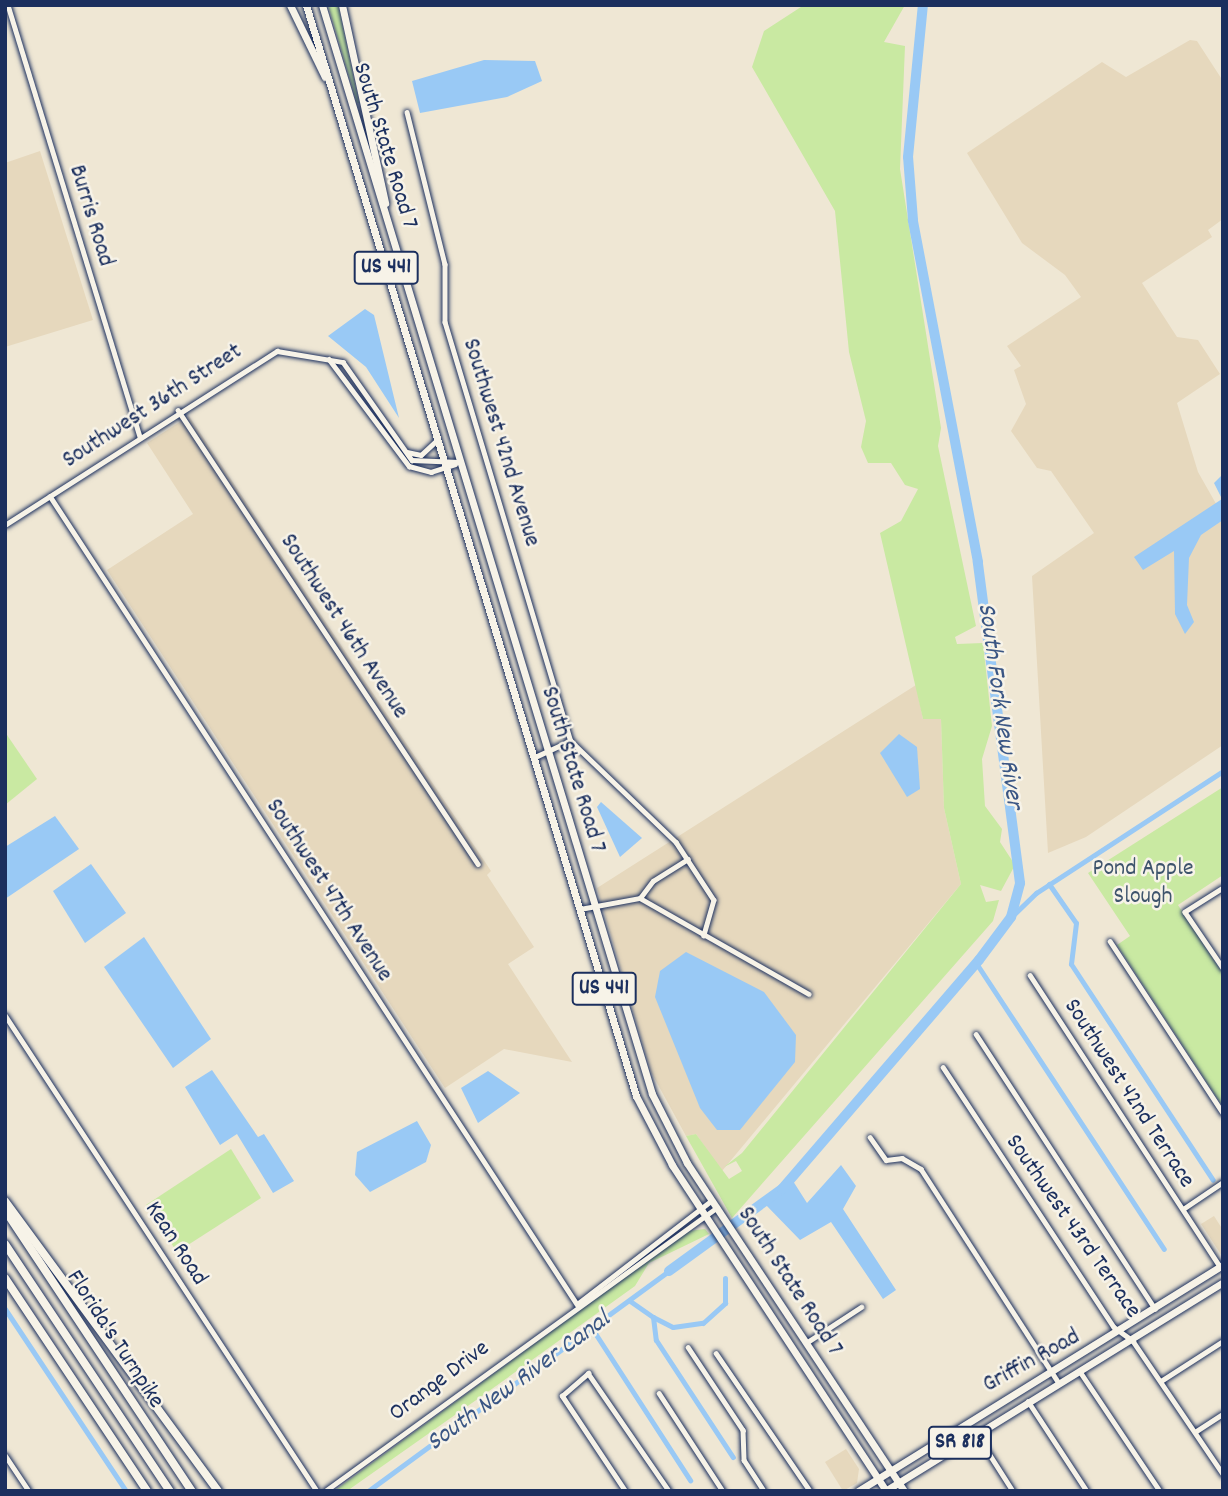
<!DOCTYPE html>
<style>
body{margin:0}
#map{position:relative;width:1228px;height:1496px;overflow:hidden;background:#efe7d4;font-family:Dekko,sans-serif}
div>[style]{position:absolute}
.built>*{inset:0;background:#e6d8bd}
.green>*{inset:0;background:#c9e9a2}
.water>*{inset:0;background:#99c9f5}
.canal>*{height:5px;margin:-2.5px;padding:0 2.5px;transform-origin:2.5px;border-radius:2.5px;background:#99c9f5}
.river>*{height:10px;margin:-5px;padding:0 5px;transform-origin:5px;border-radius:5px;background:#99c9f5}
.roads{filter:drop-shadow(0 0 2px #1b2f5e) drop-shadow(0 0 2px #1b2f5e)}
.minor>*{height:4.5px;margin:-2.25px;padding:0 2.25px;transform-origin:2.25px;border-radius:2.25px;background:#f7f3e8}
.tertiary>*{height:5px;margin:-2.5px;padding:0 2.5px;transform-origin:2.5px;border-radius:2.5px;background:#f7f3e8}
.primary>*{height:7px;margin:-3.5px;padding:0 3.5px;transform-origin:3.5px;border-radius:3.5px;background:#f7f3e8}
.motorway>*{height:8px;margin:-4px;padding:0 4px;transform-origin:4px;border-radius:4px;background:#f7f3e8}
span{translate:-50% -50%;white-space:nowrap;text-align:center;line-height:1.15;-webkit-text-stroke:5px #f7f3e8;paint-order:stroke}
.shield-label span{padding:2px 5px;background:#f7f3e8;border:2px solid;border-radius:5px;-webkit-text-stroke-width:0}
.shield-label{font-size:23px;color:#1b2f5e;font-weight:700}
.street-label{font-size:24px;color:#1b2f5e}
.park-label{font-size:24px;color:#3e546c}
.water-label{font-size:26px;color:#3a5684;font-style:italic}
.frame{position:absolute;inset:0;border:7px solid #1b2f5e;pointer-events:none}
</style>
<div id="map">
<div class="built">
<div style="clip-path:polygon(1190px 40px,1197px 41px,1223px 81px,1223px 219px,1208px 230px,1212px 237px,1142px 283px,1177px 337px,1198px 340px,1220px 374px,1177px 403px,1198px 472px,1223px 516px,1223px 745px,1086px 837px,1048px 853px,1032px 576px,1094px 533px,1051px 471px,1037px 468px,1011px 431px,1026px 404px,1014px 370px,1021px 366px,1007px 346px,1081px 297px,1065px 275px,1022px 243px,967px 153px,1102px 62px,1126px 77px)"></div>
<div style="clip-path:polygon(40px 151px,93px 320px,5px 347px,5px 163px)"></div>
<div style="clip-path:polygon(189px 416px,491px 871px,487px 875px,534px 947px,508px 964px,572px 1062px,504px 1049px,445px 1088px,107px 570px,193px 514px,147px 443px)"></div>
<div style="clip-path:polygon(916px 685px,923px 719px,941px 719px,944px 808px,961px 884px,722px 1171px,696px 1134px,686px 1136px,651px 1072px,597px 888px)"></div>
<div style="clip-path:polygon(1214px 1216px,1223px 1230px,1222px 1256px,1201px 1224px)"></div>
<div style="clip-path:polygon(846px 1449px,859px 1469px,857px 1483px,843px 1491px,825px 1462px)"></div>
</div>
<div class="green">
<div style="clip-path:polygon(328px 5px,338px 5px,359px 103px,357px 103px)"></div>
<div style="clip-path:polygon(804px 5px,905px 5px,884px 42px,905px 46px,900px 169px,941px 428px,938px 446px,976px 626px,955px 637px,957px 644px,983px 643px,992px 726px,982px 759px,985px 806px,1002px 829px,1000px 842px,1015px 865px,1001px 891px,980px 885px,986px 902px,999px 900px,993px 921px,732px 1218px,686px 1136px,696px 1134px,729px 1179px,742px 1171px,736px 1161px,724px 1167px,742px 1153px,961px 884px,944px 808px,941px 719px,923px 719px,880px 533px,901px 521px,918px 489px,905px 485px,891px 463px,868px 463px,861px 447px,866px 421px,849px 352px,835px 211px,752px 67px,764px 31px)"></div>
<div style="clip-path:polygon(5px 732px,37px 779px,5px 805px)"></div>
<div style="clip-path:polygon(1223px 787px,1223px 875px,1178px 905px,1223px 974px,1223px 1107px,1117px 945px,1130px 936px,1088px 873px)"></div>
<div style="clip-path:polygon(231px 1149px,261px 1198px,177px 1252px,146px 1205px)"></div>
<div style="clip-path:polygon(705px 1229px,709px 1234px,649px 1263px,635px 1286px,489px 1391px,347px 1491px,334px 1491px,688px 1231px)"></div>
</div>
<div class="water">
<div style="clip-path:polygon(484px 60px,535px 61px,542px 81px,507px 97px,420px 113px,412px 81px)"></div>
<div style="clip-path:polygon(365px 309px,374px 315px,399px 418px,366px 367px,328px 336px)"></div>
<div style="clip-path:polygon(1223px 474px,1223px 520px,1201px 535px,1189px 558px,1187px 605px,1194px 622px,1185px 634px,1175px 614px,1174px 551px,1143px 570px,1134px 557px,1222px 499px,1214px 483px)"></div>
<div style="clip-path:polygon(899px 734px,917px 747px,920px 789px,907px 797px,880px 753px)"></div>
<div style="clip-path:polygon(601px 802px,642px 838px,620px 857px,597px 807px)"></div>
<div style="clip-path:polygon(55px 816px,79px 849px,5px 899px,5px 847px)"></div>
<div style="clip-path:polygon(91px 864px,126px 913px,85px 943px,53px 891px)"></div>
<div style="clip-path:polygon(144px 937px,211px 1039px,173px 1068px,104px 967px)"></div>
<div style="clip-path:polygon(686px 952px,764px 992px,796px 1035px,795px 1062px,740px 1130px,717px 1130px,700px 1108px,655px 997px,660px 971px)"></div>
<div style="clip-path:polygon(212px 1070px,258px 1137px,264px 1134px,294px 1181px,273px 1193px,237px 1134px,220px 1145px,185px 1087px)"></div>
<div style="clip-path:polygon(488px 1071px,520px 1093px,478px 1123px,461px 1088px)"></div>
<div style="clip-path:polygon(417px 1121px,431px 1145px,426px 1162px,370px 1192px,355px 1175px,357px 1152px)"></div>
<div style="clip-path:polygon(841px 1165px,856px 1186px,843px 1209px,896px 1290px,883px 1299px,831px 1222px,800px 1240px,765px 1204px,793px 1181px,807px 1203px)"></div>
</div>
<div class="canal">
<div style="left:1049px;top:884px;width:47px;rotate:55.3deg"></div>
<div style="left:1076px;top:923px;width:41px;rotate:97deg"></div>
<div style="left:1071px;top:964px;width:258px;rotate:56.7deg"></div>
<div style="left:1011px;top:917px;width:35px;rotate:-44deg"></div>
<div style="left:1036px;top:893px;width:223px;rotate:-33.1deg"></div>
<div style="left:976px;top:963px;width:342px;rotate:56.7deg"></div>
<div style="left:630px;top:1301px;width:28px;rotate:35deg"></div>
<div style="left:653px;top:1317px;width:23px;rotate:83deg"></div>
<div style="left:656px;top:1340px;width:140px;rotate:56.7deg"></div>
<div style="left:5px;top:1309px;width:219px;rotate:56.4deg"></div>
<div style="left:653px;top:1317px;width:22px;rotate:27deg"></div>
<div style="left:673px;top:1327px;width:30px;rotate:-8deg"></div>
<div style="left:703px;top:1323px;width:30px;rotate:-42deg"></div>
<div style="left:725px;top:1303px;width:25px;rotate:-90deg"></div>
<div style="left:593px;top:1330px;width:179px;rotate:57.1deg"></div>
<div style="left:368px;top:1491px;width:373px;rotate:-36.2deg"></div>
</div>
<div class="river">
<div style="left:669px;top:1271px;width:140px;rotate:-36deg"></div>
<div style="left:782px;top:1189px;width:302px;rotate:-49.3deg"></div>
<div style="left:979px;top:960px;width:54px;rotate:-53.3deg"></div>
<div style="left:1011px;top:917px;width:35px;rotate:-75deg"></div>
<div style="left:1020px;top:883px;width:324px;rotate:-97.5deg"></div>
<div style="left:978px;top:562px;width:348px;rotate:-100.8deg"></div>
<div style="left:913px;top:220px;width:63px;rotate:-94.5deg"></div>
<div style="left:908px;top:157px;width:153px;rotate:-84.4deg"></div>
</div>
<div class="roads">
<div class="minor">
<div style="left:8px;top:5px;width:451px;rotate:73deg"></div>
<div style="left:407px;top:112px;width:157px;rotate:76deg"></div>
<div style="left:445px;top:264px;width:58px;rotate:90deg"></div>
<div style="left:445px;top:322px;width:438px;rotate:73.3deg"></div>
<div style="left:571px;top:741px;width:41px;rotate:155.3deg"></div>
<div style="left:329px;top:359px;width:134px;rotate:53.2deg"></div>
<div style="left:409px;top:466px;width:23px;rotate:15deg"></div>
<div style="left:431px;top:472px;width:25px;rotate:-18deg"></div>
<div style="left:178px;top:410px;width:544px;rotate:56.54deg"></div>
<div style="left:407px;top:452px;width:14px;rotate:12deg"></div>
<div style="left:421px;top:455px;width:22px;rotate:-43deg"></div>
<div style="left:50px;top:496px;width:965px;rotate:56.89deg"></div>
<div style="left:5px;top:525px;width:323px;rotate:-32.6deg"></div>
<div style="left:277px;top:351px;width:67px;rotate:9.5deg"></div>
<div style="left:343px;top:362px;width:120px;rotate:54.9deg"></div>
<div style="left:412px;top:460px;width:47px;rotate:2.4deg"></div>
<div style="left:571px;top:741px;width:146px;rotate:43.9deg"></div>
<div style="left:676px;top:842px;width:69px;rotate:56.8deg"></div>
<div style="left:714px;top:900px;width:37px;rotate:106deg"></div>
<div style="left:1223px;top:888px;width:45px;rotate:147.7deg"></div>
<div style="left:1185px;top:912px;width:68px;rotate:55.8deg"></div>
<div style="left:640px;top:898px;width:21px;rotate:-53deg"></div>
<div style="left:653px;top:881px;width:41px;rotate:-32.2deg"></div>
<div style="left:580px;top:909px;width:61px;rotate:-10.4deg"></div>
<div style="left:640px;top:898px;width:194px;rotate:29.6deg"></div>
<div style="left:1110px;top:941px;width:206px;rotate:56.7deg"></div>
<div style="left:1030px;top:975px;width:348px;rotate:56.9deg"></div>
<div style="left:5px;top:1015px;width:569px;rotate:56.76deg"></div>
<div style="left:976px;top:1034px;width:328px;rotate:56.9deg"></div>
<div style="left:943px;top:1067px;width:311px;rotate:56.7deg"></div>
<div style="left:1114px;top:1327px;width:24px;rotate:36deg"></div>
<div style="left:1133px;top:1341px;width:161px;rotate:55.9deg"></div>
<div style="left:870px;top:1137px;width:28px;rotate:55deg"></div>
<div style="left:886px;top:1160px;width:16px;rotate:-7deg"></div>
<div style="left:902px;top:1158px;width:22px;rotate:30deg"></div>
<div style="left:921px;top:1169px;width:255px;rotate:57.2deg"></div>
<div style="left:1183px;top:1209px;width:48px;rotate:-34deg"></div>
<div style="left:806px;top:1343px;width:66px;rotate:-33.2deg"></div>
<div style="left:688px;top:1347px;width:100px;rotate:56.5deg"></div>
<div style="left:743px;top:1430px;width:30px;rotate:88deg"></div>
<div style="left:744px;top:1460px;width:37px;rotate:57deg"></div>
<div style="left:716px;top:1353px;width:167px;rotate:55.7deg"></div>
<div style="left:1081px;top:1373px;width:142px;rotate:56.2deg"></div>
<div style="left:1161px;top:1381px;width:74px;rotate:-32.8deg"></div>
<div style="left:659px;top:1393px;width:117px;rotate:56.9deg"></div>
<div style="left:1028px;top:1401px;width:108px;rotate:56.8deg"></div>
<div style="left:1195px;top:1432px;width:33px;rotate:-33deg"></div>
<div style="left:976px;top:1433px;width:69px;rotate:57.5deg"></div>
<div style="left:5px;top:1455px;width:43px;rotate:56.3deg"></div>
<div style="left:625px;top:1491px;width:114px;rotate:-123.6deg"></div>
<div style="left:562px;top:1396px;width:35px;rotate:-41deg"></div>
<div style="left:588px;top:1373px;width:143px;rotate:55.5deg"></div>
</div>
<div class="tertiary">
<div style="left:577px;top:1304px;width:170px;rotate:-37.6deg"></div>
<div style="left:325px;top:1491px;width:484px;rotate:-35.9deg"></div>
</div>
<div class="primary">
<div style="left:290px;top:5px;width:80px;rotate:64.1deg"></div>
<div style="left:306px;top:5px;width:1140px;rotate:73.17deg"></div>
<div style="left:636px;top:1096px;width:78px;rotate:62.4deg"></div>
<div style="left:672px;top:1165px;width:390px;rotate:56.7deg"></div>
<div style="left:322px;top:5px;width:1138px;rotate:73.14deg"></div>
<div style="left:652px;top:1094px;width:77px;rotate:63.1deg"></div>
<div style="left:687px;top:1163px;width:393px;rotate:56.5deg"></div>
<div style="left:342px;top:5px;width:203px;rotate:77.7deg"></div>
<div style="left:858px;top:1491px;width:429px;rotate:-31.8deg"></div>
<div style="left:885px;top:1491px;width:397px;rotate:-31.7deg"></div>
</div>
<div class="motorway">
<div style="left:5px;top:1201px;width:360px;rotate:53.7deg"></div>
<div style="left:5px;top:1210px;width:338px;rotate:56.4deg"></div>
<div style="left:5px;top:1244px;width:297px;rotate:56.3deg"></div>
<div style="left:5px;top:1278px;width:256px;rotate:56.3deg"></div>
</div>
</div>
<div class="shield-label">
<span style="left:386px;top:268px">US 441</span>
<span style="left:604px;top:989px">US 441</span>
<span style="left:960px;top:1443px">SR 818</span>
</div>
<div class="street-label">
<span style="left:384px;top:146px;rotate:73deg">South State Road 7</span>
<span style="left:90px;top:216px;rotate:73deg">Burris Road</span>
<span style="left:153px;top:407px;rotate:-33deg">Southwest 36th Street</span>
<span style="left:500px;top:443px;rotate:73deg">Southwest 42nd Avenue</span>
<span style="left:343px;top:627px;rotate:57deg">Southwest 46th Avenue</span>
<span style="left:572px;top:770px;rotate:73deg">South State Road 7</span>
<span style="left:328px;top:891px;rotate:57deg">Southwest 47th Avenue</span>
<span style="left:1128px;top:1094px;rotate:57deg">Southwest 42nd Terrace</span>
<span style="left:1072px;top:1227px;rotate:55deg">Southwest 43rd Terrace</span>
<span style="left:175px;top:1244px;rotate:57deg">Kean Road</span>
<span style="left:789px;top:1282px;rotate:57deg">South State Road 7</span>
<span style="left:114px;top:1340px;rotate:57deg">Florida's Turnpike</span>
<span style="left:1032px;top:1362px;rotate:-29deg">Griffin Road</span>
<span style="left:440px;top:1382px;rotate:-37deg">Orange Drive</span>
</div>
<div class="park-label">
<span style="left:1143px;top:884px">Pond Apple<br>Slough</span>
</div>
<div class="water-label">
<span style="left:999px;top:706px;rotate:82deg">South Fork New River</span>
<span style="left:519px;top:1382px;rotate:-36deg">South New River Canal</span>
</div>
<div class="frame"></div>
</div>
